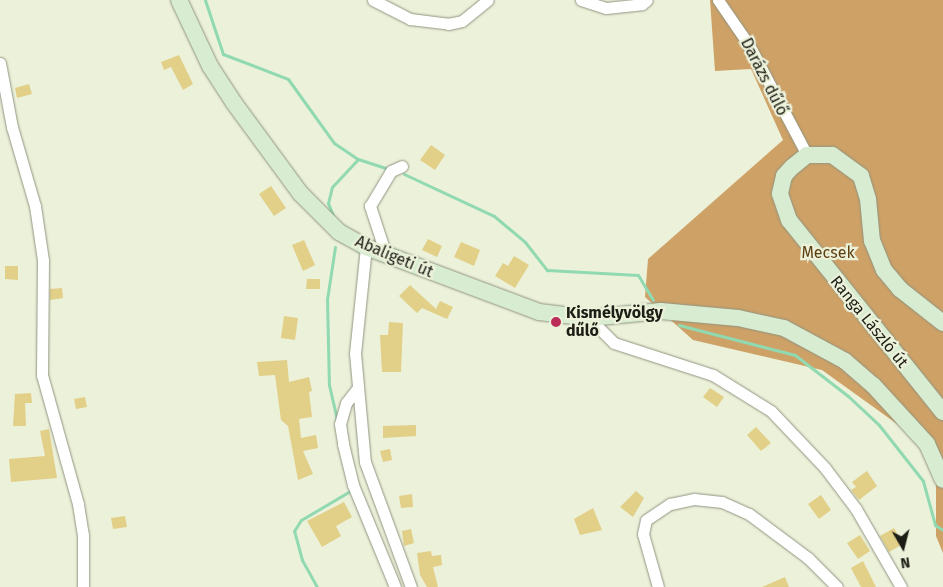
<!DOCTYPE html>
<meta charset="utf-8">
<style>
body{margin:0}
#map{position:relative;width:943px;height:587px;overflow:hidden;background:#ecf1da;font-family:"Fira Sans",sans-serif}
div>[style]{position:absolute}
.forest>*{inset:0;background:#cea166}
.stream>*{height:3px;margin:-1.5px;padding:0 1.5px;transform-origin:1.5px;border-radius:1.5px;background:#90d9b1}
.building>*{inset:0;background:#e2cf88}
.roads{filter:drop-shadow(0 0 1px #919580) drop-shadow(0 0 1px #919580)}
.street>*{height:11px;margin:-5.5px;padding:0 5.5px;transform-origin:5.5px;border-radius:5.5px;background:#fff}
.secondary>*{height:16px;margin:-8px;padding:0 8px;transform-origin:8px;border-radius:8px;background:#d8ecd1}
.dots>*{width:14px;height:14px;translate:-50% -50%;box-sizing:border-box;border:2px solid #ecf1da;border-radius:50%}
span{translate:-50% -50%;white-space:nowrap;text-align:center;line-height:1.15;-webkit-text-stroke:4.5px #ecf1da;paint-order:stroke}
.street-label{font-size:16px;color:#1c1d15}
.park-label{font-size:16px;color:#5d3f10}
.poi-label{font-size:16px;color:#1c1d15;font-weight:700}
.left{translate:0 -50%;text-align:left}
.north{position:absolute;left:878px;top:522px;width:50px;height:50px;-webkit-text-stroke:4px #ecf1da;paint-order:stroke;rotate:172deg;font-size:14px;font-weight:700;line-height:20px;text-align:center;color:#1c1d15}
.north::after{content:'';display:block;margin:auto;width:18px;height:22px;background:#1c1d15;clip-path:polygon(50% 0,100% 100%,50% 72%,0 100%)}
</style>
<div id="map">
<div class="forest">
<div style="clip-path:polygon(710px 0,943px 0,943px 553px,936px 536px,936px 452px,822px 370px,693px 340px,645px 297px,648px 259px,783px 140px,751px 69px,715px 71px)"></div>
</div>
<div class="stream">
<div style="left:205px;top:0;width:57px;rotate:71.6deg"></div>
<div style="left:223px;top:54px;width:70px;rotate:21deg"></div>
<div style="left:288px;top:79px;width:79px;rotate:54.3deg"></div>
<div style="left:334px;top:143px;width:29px;rotate:34deg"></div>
<div style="left:358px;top:159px;width:29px;rotate:18deg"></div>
<div style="left:404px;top:174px;width:99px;rotate:25deg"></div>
<div style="left:494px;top:216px;width:40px;rotate:40deg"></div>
<div style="left:525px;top:242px;width:36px;rotate:52deg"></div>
<div style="left:547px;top:270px;width:91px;rotate:3.1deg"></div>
<div style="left:638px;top:275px;width:29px;rotate:59deg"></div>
<div style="left:334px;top:218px;width:16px;rotate:-112deg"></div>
<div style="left:328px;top:203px;width:16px;rotate:-76deg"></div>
<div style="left:332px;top:187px;width:38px;rotate:-47deg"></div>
<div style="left:335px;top:247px;width:53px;rotate:98.7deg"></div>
<div style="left:327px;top:299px;width:86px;rotate:88.7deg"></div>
<div style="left:329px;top:385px;width:35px;rotate:77deg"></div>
<div style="left:679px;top:325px;width:120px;rotate:14.5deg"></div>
<div style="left:795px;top:355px;width:67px;rotate:37.7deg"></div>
<div style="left:848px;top:396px;width:42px;rotate:43.1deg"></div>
<div style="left:879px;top:425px;width:71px;rotate:51.8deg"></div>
<div style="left:923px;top:481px;width:46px;rotate:74.7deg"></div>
<div style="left:935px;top:525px;width:9px;rotate:32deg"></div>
<div style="left:317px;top:587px;width:31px;rotate:-119deg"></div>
<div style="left:302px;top:560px;width:30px;rotate:-105deg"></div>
<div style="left:294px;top:531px;width:13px;rotate:-58deg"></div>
<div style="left:301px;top:520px;width:59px;rotate:-30.5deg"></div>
</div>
<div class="building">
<div style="clip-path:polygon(179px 55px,193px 84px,183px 90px,171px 67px,164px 70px,161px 62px)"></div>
<div style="clip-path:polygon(29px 84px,32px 94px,17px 98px,15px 88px)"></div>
<div style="clip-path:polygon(431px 145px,445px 155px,435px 170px,420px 160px)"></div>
<div style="clip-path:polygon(271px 186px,286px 208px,274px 216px,259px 194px)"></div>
<div style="clip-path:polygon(428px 239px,442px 246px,437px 257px,422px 250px)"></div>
<div style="clip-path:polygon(304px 240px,315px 265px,303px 271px,292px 245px)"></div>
<div style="clip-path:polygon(461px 242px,480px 250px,474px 266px,454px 257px)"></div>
<div style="clip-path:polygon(514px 256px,529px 265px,515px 288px,495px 276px,503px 263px,508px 266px)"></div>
<div style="clip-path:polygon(5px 266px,18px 266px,18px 280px,5px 279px)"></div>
<div style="clip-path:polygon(307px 279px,320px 279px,320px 289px,306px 289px)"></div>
<div style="clip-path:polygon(410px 285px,436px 309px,440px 301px,453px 307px,447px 319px,422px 308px,417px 313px,399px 296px)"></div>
<div style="clip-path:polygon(62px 288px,63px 298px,50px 300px,50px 289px)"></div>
<div style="clip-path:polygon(284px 316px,298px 318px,295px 340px,281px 338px)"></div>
<div style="clip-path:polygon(389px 322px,403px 323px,401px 372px,382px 372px,380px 335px,388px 335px)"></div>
<div style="clip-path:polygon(287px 360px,289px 382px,309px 377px,312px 391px,309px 392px,312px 417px,299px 419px,301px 438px,316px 435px,318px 448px,303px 451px,313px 474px,298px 480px,288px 426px,281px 420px,275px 375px,259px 376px,257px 362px)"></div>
<div style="clip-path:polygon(710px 388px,724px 397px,717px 407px,703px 397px)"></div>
<div style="clip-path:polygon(31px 393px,32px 403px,25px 403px,26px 426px,13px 426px,15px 394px)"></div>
<div style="clip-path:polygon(85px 397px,87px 407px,76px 409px,74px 399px)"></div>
<div style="clip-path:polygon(416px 425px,416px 436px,383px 438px,383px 426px)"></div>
<div style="clip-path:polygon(756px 427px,771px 443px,761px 451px,747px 435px)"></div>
<div style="clip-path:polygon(49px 429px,57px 478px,11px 482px,9px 459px,45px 456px,40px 431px)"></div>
<div style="clip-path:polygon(390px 449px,392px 460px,383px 462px,380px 451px)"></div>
<div style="clip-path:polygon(867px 471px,877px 486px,859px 500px,851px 490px,856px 487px,852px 482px)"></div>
<div style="clip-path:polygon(636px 491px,644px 498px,633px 517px,620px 507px)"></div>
<div style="clip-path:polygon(412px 494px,413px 507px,401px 508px,399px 496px)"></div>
<div style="clip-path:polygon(821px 495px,831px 510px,819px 519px,808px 504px)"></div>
<div style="clip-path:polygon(344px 502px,352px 517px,336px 526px,341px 536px,322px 547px,307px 521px)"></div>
<div style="clip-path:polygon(593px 508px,602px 530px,580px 535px,574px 519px)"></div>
<div style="clip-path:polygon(125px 516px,127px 527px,113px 529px,111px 518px)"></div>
<div style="clip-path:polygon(894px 528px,903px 544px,889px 552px,880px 536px)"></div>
<div style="clip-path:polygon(411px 529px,414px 543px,404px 546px,402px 531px)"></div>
<div style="clip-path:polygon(860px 535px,870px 551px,858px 559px,847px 543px)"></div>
<div style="clip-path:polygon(431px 551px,432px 556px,441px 555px,442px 565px,433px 567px,438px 587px,427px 587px,420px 575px,417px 553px)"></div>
<div style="clip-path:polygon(863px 561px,876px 587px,861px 587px,851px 568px)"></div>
<div style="clip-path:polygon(785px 577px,789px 587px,762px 587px)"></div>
</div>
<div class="roads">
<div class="street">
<div style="left:373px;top:0;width:42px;rotate:27.2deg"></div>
<div style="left:410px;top:19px;width:38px;rotate:7deg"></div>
<div style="left:448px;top:24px;width:14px;rotate:-12deg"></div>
<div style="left:462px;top:21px;width:33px;rotate:-39deg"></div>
<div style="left:581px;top:0;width:26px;rotate:18deg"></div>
<div style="left:606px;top:8px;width:36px;rotate:-6deg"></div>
<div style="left:642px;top:4px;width:6px;rotate:-39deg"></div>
<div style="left:718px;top:0;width:55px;rotate:55.4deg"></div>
<div style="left:749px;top:45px;width:124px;rotate:62.2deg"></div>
<div style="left:0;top:63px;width:65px;rotate:79.4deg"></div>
<div style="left:12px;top:127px;width:82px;rotate:73.8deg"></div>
<div style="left:35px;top:206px;width:55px;rotate:81.6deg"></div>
<div style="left:43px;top:260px;width:115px;rotate:90.5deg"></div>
<div style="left:42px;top:375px;width:134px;rotate:74.4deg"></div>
<div style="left:78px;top:504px;width:31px;rotate:81deg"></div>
<div style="left:83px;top:535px;width:52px;rotate:90deg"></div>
<div style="left:366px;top:247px;width:107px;rotate:95.9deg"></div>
<div style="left:355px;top:353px;width:109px;rotate:84.8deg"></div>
<div style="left:365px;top:462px;width:133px;rotate:69.8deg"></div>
<div style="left:386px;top:255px;width:52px;rotate:-108.1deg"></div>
<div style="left:370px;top:206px;width:41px;rotate:-59deg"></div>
<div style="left:391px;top:171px;width:12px;rotate:-24deg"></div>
<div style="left:589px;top:318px;width:35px;rotate:45deg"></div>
<div style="left:614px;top:343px;width:104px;rotate:17.9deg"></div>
<div style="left:713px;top:375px;width:68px;rotate:31.8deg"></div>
<div style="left:771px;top:411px;width:79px;rotate:46.5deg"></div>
<div style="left:825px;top:468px;width:51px;rotate:52.9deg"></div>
<div style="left:856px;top:509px;width:90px;rotate:60deg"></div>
<div style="left:357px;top:389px;width:18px;rotate:128deg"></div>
<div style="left:346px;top:403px;width:22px;rotate:106deg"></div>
<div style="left:340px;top:424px;width:20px;rotate:81deg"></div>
<div style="left:343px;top:444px;width:42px;rotate:76.3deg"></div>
<div style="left:353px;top:485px;width:110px;rotate:67.6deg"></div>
<div style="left:658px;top:587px;width:55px;rotate:-105.8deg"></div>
<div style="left:643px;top:534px;width:14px;rotate:-78deg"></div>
<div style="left:646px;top:520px;width:29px;rotate:-34deg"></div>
<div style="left:670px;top:504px;width:25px;rotate:-12deg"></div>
<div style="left:694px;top:499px;width:28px;rotate:6deg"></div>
<div style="left:722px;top:502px;width:30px;rotate:24deg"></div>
<div style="left:749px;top:514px;width:74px;rotate:36.7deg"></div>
<div style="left:808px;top:558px;width:41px;rotate:45deg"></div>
</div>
<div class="secondary">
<div style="left:179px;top:0;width:73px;rotate:64.8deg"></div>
<div style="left:210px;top:66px;width:44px;rotate:57deg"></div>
<div style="left:234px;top:103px;width:112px;rotate:53.7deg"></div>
<div style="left:300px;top:193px;width:55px;rotate:45deg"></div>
<div style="left:339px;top:232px;width:31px;rotate:29deg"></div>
<div style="left:366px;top:247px;width:185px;rotate:20.6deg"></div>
<div style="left:539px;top:312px;width:50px;rotate:6.8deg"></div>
<div style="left:589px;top:318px;width:72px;rotate:-5.6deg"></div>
<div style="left:661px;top:311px;width:77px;rotate:5.2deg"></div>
<div style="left:738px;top:318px;width:47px;rotate:12.3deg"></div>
<div style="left:784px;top:328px;width:69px;rotate:28.4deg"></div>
<div style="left:845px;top:361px;width:37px;rotate:41deg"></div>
<div style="left:873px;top:385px;width:80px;rotate:47.5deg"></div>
<div style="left:927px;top:444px;width:39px;rotate:66deg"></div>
<div style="left:943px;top:323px;width:55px;rotate:-141.7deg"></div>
<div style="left:900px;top:289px;width:25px;rotate:-130deg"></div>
<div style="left:884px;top:270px;width:31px;rotate:-112deg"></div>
<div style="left:872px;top:241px;width:42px;rotate:-95.4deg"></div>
<div style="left:868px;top:199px;width:24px;rotate:-107deg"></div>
<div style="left:861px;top:176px;width:36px;rotate:-144deg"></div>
<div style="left:832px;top:155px;width:25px;rotate:180deg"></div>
<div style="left:807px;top:155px;width:19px;rotate:141deg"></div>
<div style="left:792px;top:167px;width:12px;rotate:132deg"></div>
<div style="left:784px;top:176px;width:18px;rotate:103deg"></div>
<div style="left:780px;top:194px;width:28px;rotate:71deg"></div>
<div style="left:789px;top:220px;width:246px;rotate:51.3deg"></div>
</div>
</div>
<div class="dots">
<div style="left:556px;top:322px;background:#bb2c59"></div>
</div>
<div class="street-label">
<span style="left:764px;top:77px;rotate:63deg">Darázs dűlő</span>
<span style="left:394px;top:257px;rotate:23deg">Abaligeti út</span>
<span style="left:869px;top:322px;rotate:51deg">Ranga László út</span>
</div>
<div class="park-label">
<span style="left:828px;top:253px">Mecsek</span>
</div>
<div class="poi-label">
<span class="left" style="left:566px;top:322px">Kismélyvölgy<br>dűlő</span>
</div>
<div class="north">N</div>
</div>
